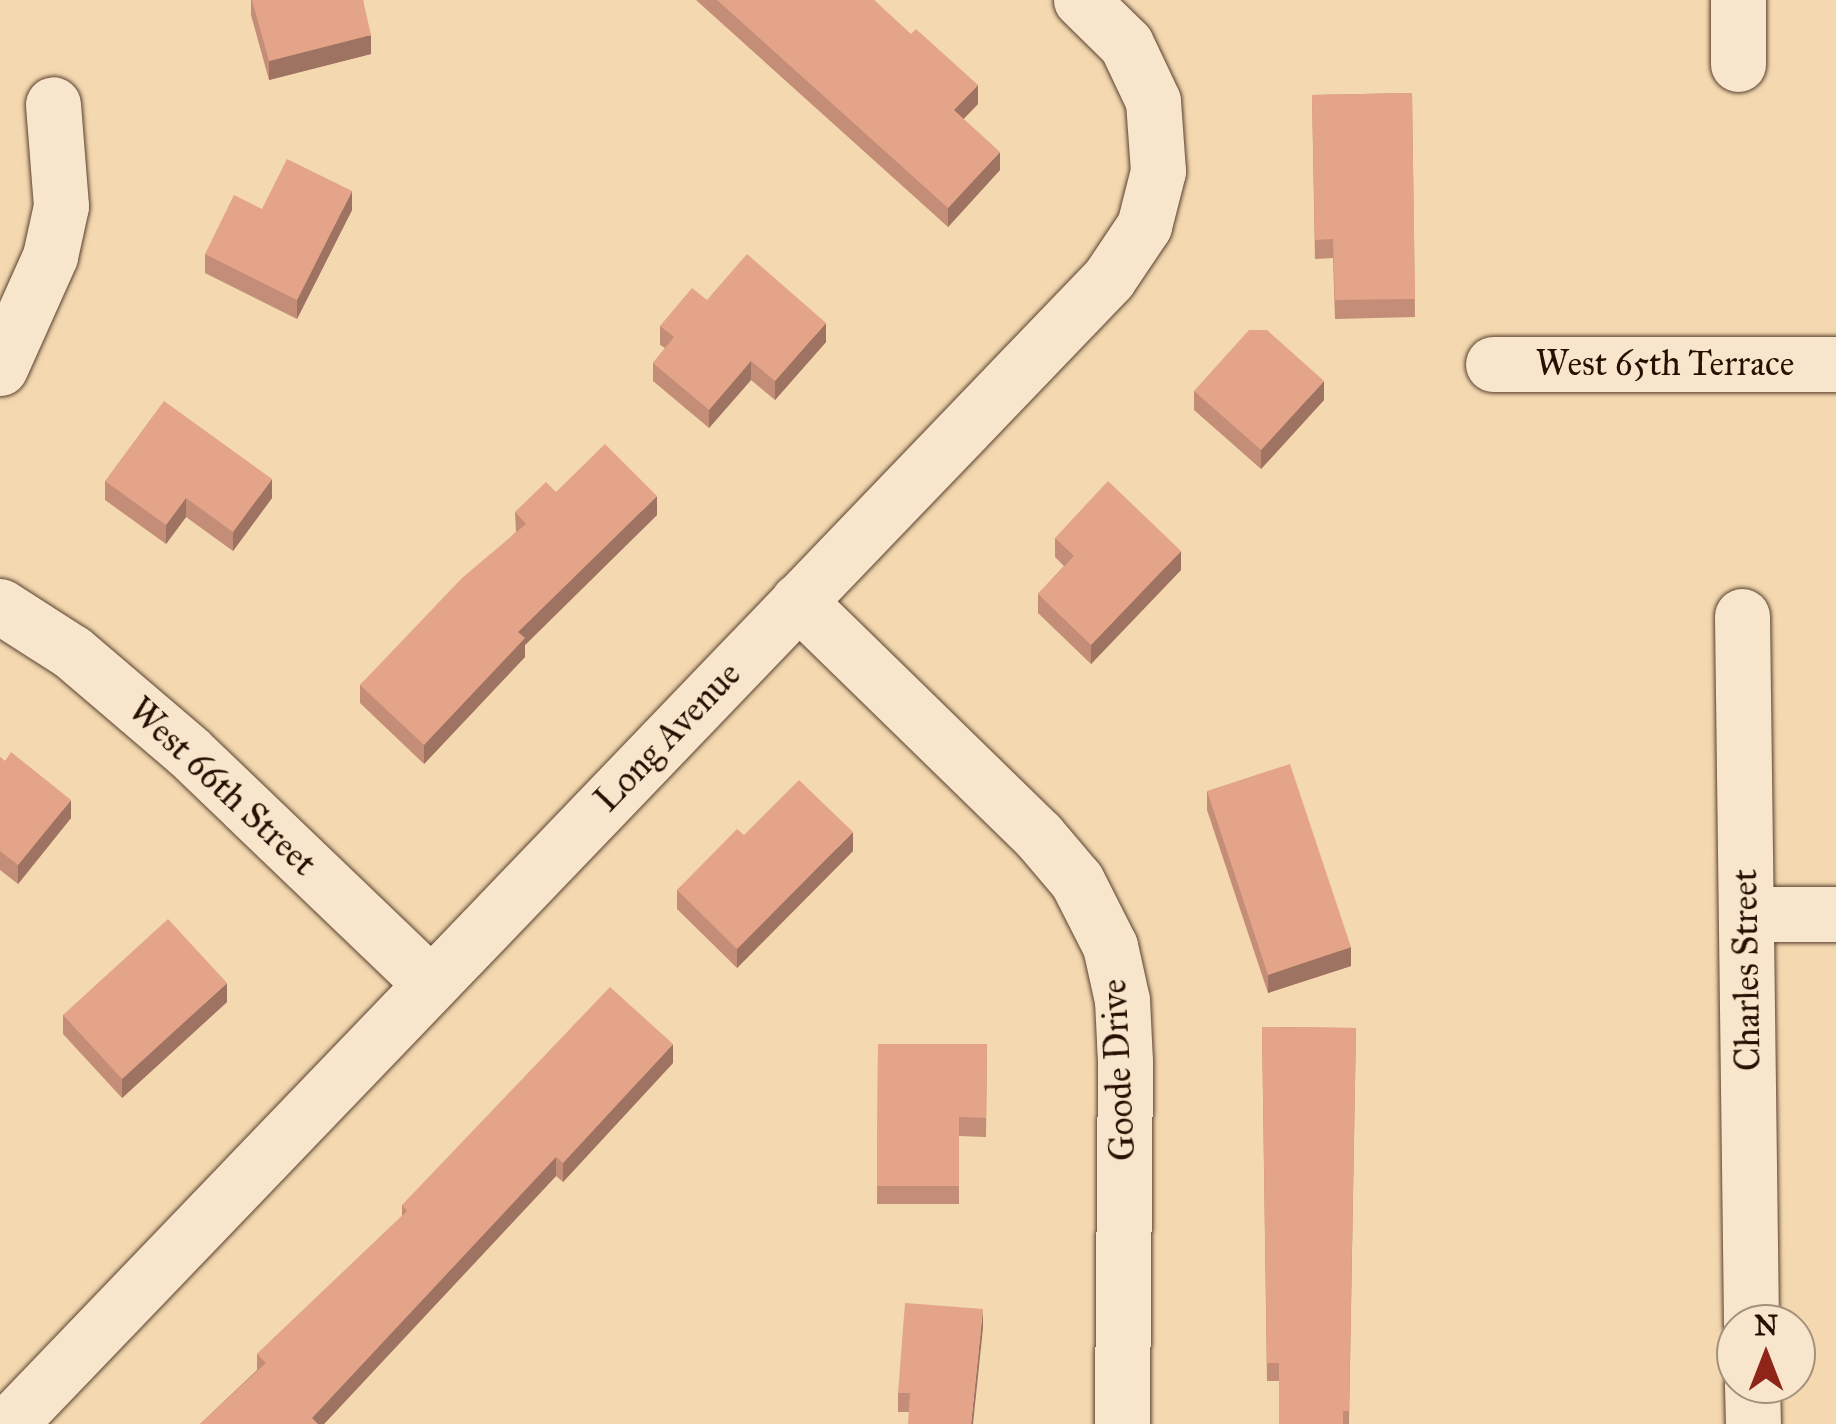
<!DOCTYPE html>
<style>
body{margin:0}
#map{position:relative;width:1836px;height:1424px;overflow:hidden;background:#f3d8b0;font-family:"IM FELL Great Primer",serif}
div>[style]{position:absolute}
.roads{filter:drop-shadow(0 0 2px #5a412e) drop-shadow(0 0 2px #5a412e)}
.street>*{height:55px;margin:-27.5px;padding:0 27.5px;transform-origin:27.5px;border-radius:27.5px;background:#f7e6cc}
.wall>*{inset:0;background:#c38d77}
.shaded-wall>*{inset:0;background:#9f7361}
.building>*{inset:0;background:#e3a48a}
span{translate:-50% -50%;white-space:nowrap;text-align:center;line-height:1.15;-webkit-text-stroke:10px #f7e6cc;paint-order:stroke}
.street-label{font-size:35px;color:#270f02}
.north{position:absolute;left:1716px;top:1304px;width:100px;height:100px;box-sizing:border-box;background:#f7e6cc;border:2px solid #a4907b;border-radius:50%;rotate:0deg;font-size:28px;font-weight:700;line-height:40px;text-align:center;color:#270f02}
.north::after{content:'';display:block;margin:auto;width:35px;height:45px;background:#8f2418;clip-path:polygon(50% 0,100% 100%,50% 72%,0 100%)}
</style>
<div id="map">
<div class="roads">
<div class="street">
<div style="left:1738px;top:0;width:64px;rotate:90deg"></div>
<div style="left:1493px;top:364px;width:343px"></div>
<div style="left:0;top:368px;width:123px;rotate:-65.9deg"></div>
<div style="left:50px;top:256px;width:51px;rotate:-77.6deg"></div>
<div style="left:61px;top:206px;width:102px;rotate:-94.5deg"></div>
<div style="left:798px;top:601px;width:335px;rotate:44.3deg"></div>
<div style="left:1038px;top:835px;width:60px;rotate:49.7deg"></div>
<div style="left:1077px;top:881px;width:73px;rotate:63.1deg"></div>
<div style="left:1110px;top:946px;width:55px;rotate:77.5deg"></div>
<div style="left:1122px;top:1000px;width:61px;rotate:87.2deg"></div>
<div style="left:1125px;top:1061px;width:363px;rotate:90.5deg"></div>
<div style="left:0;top:606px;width:85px;rotate:32.6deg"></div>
<div style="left:72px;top:652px;width:154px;rotate:40.5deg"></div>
<div style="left:189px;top:752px;width:335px;rotate:43.8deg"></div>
<div style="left:1742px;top:616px;width:708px;rotate:89.27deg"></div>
<div style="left:1746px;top:914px;width:90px"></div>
<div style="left:1752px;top:1384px;width:40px;rotate:88.6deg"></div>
<div style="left:9px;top:1424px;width:1588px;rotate:-46.17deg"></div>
<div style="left:1109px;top:278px;width:63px;rotate:-56.1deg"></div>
<div style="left:1144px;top:226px;width:57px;rotate:-75.7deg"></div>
<div style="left:1158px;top:171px;width:70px;rotate:-94.1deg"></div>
<div style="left:1153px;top:101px;width:63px;rotate:-115.3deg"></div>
<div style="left:1126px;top:44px;width:63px;rotate:-135.6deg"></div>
</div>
</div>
<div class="wall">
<div style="clip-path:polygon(251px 0,363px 0,371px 54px,269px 80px,251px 15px)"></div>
<div style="clip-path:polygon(696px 0,874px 0,978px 104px,963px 119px,1000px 170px,948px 227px)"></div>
<div style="clip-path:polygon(1412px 93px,1415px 317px,1335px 319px,1333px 258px,1315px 259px,1312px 95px)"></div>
<div style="clip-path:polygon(262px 209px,352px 210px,297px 319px,205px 273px,205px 254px)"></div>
<div style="clip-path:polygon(707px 300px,826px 342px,775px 400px,751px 380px,709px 428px,653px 381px,653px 363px,665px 348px,660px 345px,660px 326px)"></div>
<div style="clip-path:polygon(1194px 391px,1324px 400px,1261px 469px,1194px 410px)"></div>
<div style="clip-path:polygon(105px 481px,272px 498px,233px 551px,186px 517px,166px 544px,105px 500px)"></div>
<div style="clip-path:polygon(556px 492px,657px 515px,525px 645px,525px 657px,424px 764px,360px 703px,360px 685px,516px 532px,515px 512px)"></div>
<div style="clip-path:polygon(1055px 538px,1181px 570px,1091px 664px,1038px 613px,1038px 594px,1064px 566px,1055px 557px)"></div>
<div style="clip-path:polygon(0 757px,71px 818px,18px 884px,0 870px)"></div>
<div style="clip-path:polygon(1207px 791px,1351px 966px,1268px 993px,1207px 810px)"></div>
<div style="clip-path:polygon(744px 835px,853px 851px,737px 968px,677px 909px,677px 890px)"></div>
<div style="clip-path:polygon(227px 1002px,122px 1098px,63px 1034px,63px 1015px)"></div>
<div style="clip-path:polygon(1262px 1027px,1356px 1028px,1349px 1424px,1279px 1424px,1279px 1381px,1267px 1381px)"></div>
<div style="clip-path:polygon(878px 1044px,987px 1044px,986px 1137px,959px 1136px,959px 1204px,877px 1204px)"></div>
<div style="clip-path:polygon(673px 1063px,563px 1182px,556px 1176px,324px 1424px,200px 1424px,257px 1370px,257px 1354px,402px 1216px,402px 1205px)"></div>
<div style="clip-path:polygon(983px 1328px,909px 1412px,898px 1412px,898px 1393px)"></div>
</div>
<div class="shaded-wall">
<div style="clip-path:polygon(371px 35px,371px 54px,269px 80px,269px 61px)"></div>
<div style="clip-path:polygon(978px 85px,978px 104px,954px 129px,954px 110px)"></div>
<div style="clip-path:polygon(1000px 152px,1000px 170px,948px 227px,948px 208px)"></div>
<div style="clip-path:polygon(352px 191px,352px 210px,297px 319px,297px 300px)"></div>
<div style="clip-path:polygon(826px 323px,826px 342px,775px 400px,775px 381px)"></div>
<div style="clip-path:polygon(751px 361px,751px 380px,709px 428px,709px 410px)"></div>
<div style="clip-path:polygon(1324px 381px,1324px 400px,1261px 469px,1261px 450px)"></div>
<div style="clip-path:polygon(272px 479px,272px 498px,233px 551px,233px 532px)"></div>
<div style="clip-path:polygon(657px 496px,657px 515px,525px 645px,525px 657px,424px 764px,424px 745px,518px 632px)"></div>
<div style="clip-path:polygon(186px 498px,186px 517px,166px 544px,166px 525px)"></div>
<div style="clip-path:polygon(1181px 551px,1181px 570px,1091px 664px,1091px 645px)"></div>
<div style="clip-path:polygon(71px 800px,71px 818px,18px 884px,18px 865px)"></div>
<div style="clip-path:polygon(853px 832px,853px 851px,737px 968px,737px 949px)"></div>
<div style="clip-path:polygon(1351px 947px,1351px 966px,1268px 993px,1268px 975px)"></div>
<div style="clip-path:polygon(227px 983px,227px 1002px,122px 1098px,122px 1079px)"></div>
<div style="clip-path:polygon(673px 1044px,673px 1063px,563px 1182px,563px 1163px)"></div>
<div style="clip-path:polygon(556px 1157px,556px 1176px,324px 1424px,312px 1424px,312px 1418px)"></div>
<div style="clip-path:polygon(983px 1309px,983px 1328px,973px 1424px,971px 1424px)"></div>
</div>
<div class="building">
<div style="clip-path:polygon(252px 0,363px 0,371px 35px,269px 61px)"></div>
<div style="clip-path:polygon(717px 0,874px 0,911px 34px,916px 29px,978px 85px,954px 110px,1000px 152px,948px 208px)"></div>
<div style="clip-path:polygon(1412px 93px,1415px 299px,1335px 300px,1333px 239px,1315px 240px,1312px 95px)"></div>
<div style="clip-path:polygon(287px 159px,352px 191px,297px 300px,205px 254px,234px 195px,262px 209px)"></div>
<div style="clip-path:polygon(747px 254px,826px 323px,775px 381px,751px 361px,709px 410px,653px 363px,674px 337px,660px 326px,692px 288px,707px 300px)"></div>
<div style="clip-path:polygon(1249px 330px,1267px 330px,1324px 381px,1261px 450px,1194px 391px)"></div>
<div style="clip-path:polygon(164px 401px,272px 479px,233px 532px,186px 498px,166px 525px,105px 481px)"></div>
<div style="clip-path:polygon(605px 444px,657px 496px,518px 632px,525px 638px,424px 745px,360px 685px,462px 578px,526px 524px,515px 512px,546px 482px,556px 492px)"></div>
<div style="clip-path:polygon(1108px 481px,1181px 551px,1091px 645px,1038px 594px,1074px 556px,1055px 538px)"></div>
<div style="clip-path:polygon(11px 752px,71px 800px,18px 865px,0 851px,0 757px,5px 761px)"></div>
<div style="clip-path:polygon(1290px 764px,1351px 947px,1268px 975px,1207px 791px)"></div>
<div style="clip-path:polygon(799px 780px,853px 832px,737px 949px,677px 890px,737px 829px,744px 835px)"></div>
<div style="clip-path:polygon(168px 919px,227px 983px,122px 1079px,63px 1015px)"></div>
<div style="clip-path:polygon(610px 987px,673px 1044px,563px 1163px,556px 1157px,312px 1418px,318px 1424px,200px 1424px,266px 1363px,257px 1354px,407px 1211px,402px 1205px)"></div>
<div style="clip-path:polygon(1262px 1027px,1356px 1028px,1349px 1411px,1343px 1411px,1343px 1424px,1279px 1424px,1279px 1363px,1267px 1363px)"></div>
<div style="clip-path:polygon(878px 1044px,987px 1044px,986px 1118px,959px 1117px,959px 1186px,877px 1186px)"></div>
<div style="clip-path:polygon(905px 1303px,983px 1309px,971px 1424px,908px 1424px,910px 1393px,898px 1393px)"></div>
</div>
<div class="street-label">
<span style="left:1665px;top:364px">West 65th Terrace</span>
<span style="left:668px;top:737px;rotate:-46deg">Long Avenue</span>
<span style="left:222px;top:787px;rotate:43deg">West 66th Street</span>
<span style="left:1747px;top:970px;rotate:-91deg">Charles Street</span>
<span style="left:1119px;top:1070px;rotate:-93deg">Goode Drive</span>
</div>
<div class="north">N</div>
</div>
